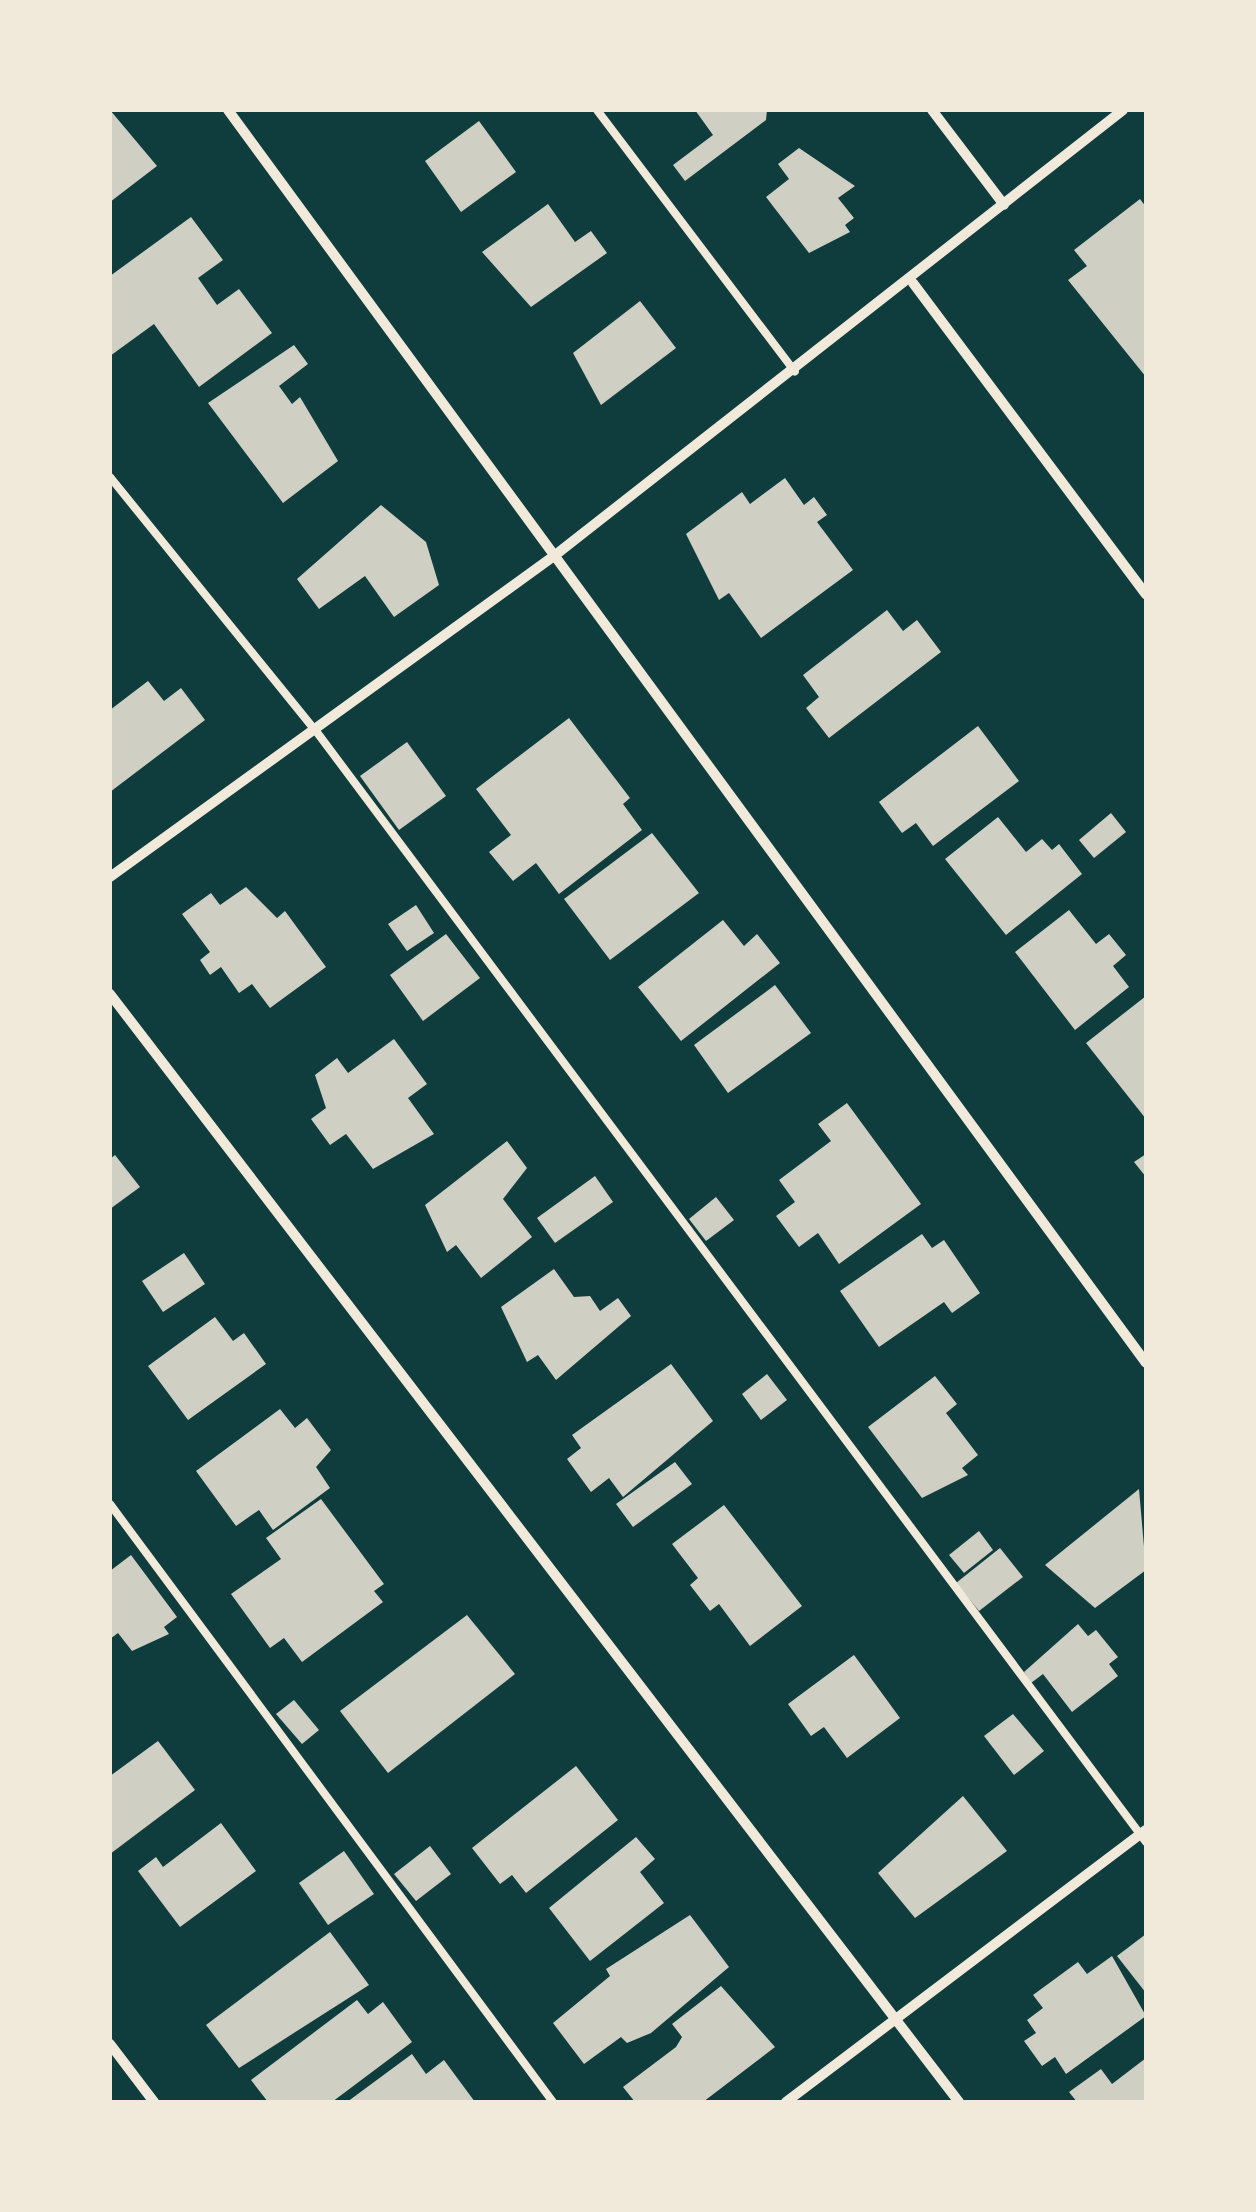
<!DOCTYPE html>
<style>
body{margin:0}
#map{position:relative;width:1256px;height:2212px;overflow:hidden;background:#0f3d3e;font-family:Quicksand,sans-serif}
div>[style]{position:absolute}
.building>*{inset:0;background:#cfcfc3}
.service>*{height:8px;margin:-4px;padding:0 4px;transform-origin:4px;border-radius:4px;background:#f1e9da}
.minor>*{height:10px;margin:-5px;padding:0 5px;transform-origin:5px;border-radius:5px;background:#f1e9da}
span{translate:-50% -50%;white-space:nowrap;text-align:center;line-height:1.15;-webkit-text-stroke:8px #f1e9da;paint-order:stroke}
.frame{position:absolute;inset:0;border:112px solid #f1e9da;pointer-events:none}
</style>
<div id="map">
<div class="building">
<div style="clip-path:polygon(110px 110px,157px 166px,110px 202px)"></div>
<div style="clip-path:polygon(695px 110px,767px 110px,766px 120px,685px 181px,673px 165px,713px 135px)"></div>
<div style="clip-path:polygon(479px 121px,516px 172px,461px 212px,425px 161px)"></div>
<div style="clip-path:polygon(799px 148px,855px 186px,838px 198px,854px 218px,845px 225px,850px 232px,809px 253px,766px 197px,789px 179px,778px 164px)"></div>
<div style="clip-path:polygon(1140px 199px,1146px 207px,1146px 377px,1068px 280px,1087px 266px,1074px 250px)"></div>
<div style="clip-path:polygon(548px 204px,575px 242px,591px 231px,607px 253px,531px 307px,482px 252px)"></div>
<div style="clip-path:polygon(191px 217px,223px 260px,198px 278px,217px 305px,239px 289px,272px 333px,199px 387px,154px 324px,110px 356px,110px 276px)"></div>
<div style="clip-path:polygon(640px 301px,676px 348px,601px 405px,573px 353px)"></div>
<div style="clip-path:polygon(294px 345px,308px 364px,279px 386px,292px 404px,300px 397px,338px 461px,283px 503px,208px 403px)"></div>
<div style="clip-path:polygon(785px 478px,804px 505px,814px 497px,827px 515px,817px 522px,853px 570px,761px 638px,729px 593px,719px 600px,686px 534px,742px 492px,750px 504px)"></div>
<div style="clip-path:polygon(381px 505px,426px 542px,439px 585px,394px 617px,365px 576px,319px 609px,297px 579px)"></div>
<div style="clip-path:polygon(887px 610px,903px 631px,917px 620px,941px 652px,829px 738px,806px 708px,819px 697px,803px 675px)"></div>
<div style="clip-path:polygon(148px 681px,164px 701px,181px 688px,205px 720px,110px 792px,110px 710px)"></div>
<div style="clip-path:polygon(569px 718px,630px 798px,623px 804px,642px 830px,559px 894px,536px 863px,513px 881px,489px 852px,511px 835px,476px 789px)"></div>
<div style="clip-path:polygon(978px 726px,1019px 781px,933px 846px,916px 823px,902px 833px,879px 802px)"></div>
<div style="clip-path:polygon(407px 742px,446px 796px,399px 830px,360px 776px)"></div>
<div style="clip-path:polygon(1111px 813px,1126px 832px,1094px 858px,1079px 840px)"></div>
<div style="clip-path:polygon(998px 817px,1026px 852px,1042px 839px,1052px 850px,1059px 844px,1082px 874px,1006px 935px,945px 859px)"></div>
<div style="clip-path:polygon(652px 833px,699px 893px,610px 960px,564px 899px)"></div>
<div style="clip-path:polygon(246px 887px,277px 918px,285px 911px,326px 967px,270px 1008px,252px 984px,239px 993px,221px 967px,210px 975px,200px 960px,210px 952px,182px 914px,211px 893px,220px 905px)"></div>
<div style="clip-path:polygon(416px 905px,434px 933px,407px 951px,388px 924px)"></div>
<div style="clip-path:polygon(1069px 910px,1096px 944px,1109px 934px,1126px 955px,1113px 966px,1129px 987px,1075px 1030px,1015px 952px)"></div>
<div style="clip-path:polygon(723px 920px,744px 946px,757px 934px,780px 963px,681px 1041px,638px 987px)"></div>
<div style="clip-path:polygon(446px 934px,480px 978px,423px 1021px,390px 975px)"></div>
<div style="clip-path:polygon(775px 985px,811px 1033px,728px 1093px,694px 1045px)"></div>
<div style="clip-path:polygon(1146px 996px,1146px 1119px,1086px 1043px)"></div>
<div style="clip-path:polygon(394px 1039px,427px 1084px,408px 1098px,434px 1134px,373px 1169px,346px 1134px,330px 1145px,311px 1119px,326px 1108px,315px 1075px,337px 1058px,348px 1073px)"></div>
<div style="clip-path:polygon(847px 1103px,921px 1204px,839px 1264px,818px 1233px,799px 1247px,776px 1216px,795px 1202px,779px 1180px,831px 1141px,818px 1124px)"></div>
<div style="clip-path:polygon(507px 1141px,527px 1168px,503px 1199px,532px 1237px,481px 1278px,456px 1245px,447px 1252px,425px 1205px)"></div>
<div style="clip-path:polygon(1146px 1154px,1146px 1177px,1134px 1162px)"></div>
<div style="clip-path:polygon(115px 1155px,140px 1187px,110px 1209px,110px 1159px)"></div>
<div style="clip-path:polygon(595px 1176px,613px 1202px,555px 1243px,537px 1218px)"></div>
<div style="clip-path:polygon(716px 1197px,734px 1220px,706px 1241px,689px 1219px)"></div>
<div style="clip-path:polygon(922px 1234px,932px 1248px,944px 1240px,980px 1293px,952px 1313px,944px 1302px,879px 1347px,840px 1291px)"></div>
<div style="clip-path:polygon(184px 1253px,205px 1284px,163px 1312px,142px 1281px)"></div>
<div style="clip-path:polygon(554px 1269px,574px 1297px,590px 1296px,600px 1311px,618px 1298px,631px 1316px,556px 1380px,538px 1355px,527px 1362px,501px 1307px)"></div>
<div style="clip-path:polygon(215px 1317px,233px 1341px,244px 1333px,266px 1364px,188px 1420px,148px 1366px)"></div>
<div style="clip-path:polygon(671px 1364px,713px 1421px,623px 1497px,609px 1478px,591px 1492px,567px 1459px,581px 1448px,572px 1435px)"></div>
<div style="clip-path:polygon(767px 1374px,787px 1400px,761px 1420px,742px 1394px)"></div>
<div style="clip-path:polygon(935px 1376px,957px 1404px,946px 1413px,978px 1455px,962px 1468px,968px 1475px,922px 1498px,868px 1427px)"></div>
<div style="clip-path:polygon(280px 1409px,295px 1428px,307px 1418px,331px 1450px,316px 1467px,330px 1488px,273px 1530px,259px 1510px,236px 1526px,196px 1471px)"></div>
<div style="clip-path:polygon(675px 1462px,692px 1484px,633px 1527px,616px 1504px)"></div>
<div style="clip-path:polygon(1139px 1489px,1146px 1570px,1095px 1608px,1045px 1565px)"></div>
<div style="clip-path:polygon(321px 1499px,384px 1584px,374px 1591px,383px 1602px,302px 1662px,284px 1638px,270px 1648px,231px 1594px,281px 1559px,266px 1538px)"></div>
<div style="clip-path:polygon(724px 1505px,802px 1606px,750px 1646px,719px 1604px,710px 1611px,690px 1585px,698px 1578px,672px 1544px)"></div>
<div style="clip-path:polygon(979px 1531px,993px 1550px,964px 1573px,949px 1555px)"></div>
<div style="clip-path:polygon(1000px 1548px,1023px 1577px,979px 1611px,956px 1583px)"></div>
<div style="clip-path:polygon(131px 1555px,177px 1617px,164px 1627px,169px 1634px,132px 1651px,118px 1633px,110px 1639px,110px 1571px)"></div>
<div style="clip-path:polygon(467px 1615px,515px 1674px,388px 1773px,340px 1711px)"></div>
<div style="clip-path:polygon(1078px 1624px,1088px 1636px,1096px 1630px,1118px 1657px,1109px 1664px,1118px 1676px,1072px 1712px,1043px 1674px,1031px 1683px,1024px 1672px)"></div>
<div style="clip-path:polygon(854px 1655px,900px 1718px,847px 1758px,824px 1727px,811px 1736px,788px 1704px)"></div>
<div style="clip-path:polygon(294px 1700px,319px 1730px,302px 1744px,276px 1714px)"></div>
<div style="clip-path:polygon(1013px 1714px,1044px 1751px,1014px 1775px,984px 1736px)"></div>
<div style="clip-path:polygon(158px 1741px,195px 1790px,110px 1854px,110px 1776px)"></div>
<div style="clip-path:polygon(576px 1766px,618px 1820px,526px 1893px,512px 1875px,500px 1884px,472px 1848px)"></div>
<div style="clip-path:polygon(963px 1796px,1007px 1851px,915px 1918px,878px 1873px)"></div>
<div style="clip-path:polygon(221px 1823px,256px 1871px,180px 1927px,138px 1871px,156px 1857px,163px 1867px)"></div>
<div style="clip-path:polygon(636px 1837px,655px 1859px,640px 1872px,664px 1903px,590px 1961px,549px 1908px)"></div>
<div style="clip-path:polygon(430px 1846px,451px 1874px,416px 1901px,394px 1874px)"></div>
<div style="clip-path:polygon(344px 1851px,374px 1894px,328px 1925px,299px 1883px)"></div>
<div style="clip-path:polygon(690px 1915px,729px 1967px,651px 2033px,627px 2043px,621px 2037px,584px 2064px,553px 2023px,610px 1976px,606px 1969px)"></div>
<div style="clip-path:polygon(330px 1932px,369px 1985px,239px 2068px,206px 2025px)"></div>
<div style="clip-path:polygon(1146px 1934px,1146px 1993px,1117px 1956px)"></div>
<div style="clip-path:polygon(1112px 1956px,1146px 2016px,1066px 2074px,1055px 2057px,1042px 2066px,1024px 2041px,1036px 2033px,1027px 2020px,1043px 2008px,1033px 1995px,1078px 1962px,1087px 1974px)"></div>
<div style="clip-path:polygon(721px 1986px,775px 2047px,703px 2102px,635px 2102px,623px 2087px,676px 2047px,682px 2037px,672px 2024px)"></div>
<div style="clip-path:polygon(357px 2000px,368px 2014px,383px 2002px,412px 2042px,332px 2102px,268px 2102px,251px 2080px)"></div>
<div style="clip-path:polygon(412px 2054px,426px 2074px,444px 2060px,475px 2102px,347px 2102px)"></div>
<div style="clip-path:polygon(1146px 2058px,1146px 2102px,1077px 2102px,1069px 2092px,1101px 2069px,1112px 2084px)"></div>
</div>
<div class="service">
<div style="left:597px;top:110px;width:328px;rotate:52.9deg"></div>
<div style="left:110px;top:477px;width:327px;rotate:51deg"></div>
<div style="left:316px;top:731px;width:1387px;rotate:53.24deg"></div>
<div style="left:110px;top:1504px;width:744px;rotate:53.47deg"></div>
</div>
<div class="minor">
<div style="left:228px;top:110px;width:1553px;rotate:53.77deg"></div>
<div style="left:932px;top:110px;width:119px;rotate:52.8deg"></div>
<div style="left:913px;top:283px;width:389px;rotate:53.2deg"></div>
<div style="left:110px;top:877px;width:548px;rotate:-35.87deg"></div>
<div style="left:554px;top:556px;width:723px;rotate:-38.09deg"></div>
<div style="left:110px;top:994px;width:1396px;rotate:52.54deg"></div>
<div style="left:110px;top:2044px;width:73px;rotate:52.8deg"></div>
<div style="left:786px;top:2102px;width:451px;rotate:-37.1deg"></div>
</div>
<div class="frame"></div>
</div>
